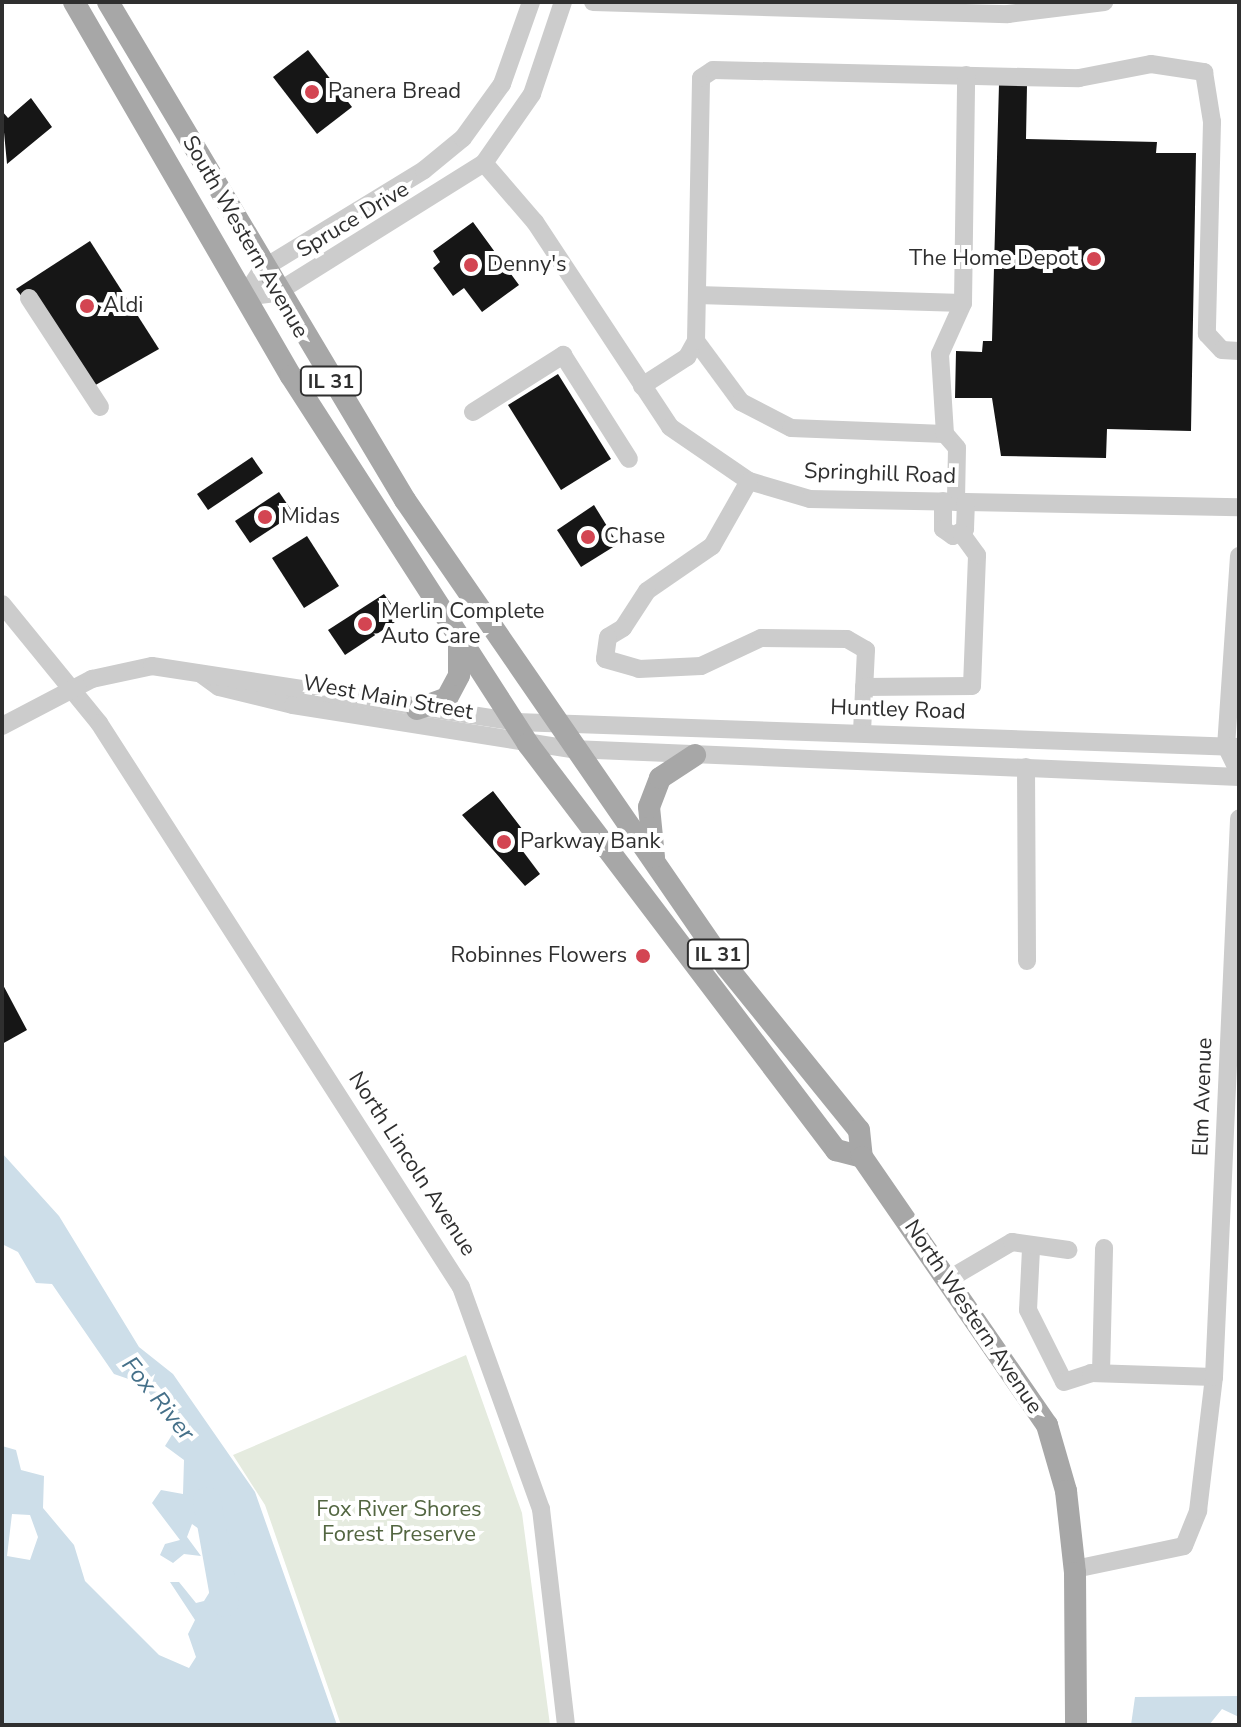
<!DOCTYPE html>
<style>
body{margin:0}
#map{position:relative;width:1241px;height:1727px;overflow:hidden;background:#fff;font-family:"Nunito Sans",sans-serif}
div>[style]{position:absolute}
.green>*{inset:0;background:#e5ebdf}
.water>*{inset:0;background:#cddee9}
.river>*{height:28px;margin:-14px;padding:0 14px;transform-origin:14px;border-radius:14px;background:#cddee9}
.building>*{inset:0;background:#161616}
.minor>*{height:18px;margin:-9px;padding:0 9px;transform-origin:9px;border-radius:9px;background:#ccc}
.major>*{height:22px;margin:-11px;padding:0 11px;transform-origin:11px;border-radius:11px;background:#a7a7a7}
.dots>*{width:22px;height:22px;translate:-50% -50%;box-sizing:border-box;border:4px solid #fff;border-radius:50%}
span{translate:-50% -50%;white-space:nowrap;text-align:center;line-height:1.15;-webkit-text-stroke:8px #fff;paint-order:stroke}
.shield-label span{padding:2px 6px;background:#fff;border:2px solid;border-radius:6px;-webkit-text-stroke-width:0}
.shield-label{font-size:20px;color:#2f2f2f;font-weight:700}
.poi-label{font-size:22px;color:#2f2f2f}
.left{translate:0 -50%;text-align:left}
.right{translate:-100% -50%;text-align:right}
.street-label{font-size:22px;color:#2f2f2f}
.park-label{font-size:22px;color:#536641}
.water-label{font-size:24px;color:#457089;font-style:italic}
.frame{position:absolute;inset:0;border:4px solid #2f2f2f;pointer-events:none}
</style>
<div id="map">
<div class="green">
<div style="clip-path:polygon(466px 1355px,522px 1513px,550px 1725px,341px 1725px,265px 1505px,233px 1455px)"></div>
</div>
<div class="water">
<div style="clip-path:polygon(evenodd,2px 1153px,59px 1216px,139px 1347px,173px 1374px,255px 1492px,337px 1725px,2px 1725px,2px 1446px,16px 1450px,21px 1470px,44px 1476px,43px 1508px,74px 1545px,85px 1581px,159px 1655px,189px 1668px,196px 1657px,188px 1634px,195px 1620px,170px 1582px,179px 1582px,196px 1603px,204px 1601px,214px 1585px,211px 1566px,223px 1564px,216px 1541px,192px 1524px,187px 1537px,201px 1556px,184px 1554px,173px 1563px,160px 1555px,165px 1544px,180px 1540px,152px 1503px,161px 1490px,183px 1494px,184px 1460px,165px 1446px,175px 1430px,143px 1384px,114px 1374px,52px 1284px,36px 1283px,18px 1252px,2px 1244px,2px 1153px,12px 1514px,30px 1515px,38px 1537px,30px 1560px,7px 1556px,12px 1514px)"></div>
<div style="clip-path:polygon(1239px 1696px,1239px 1717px,1222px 1709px,1209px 1725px,1131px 1725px,1135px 1697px)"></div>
</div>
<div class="river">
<div style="left:207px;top:1501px;width:103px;rotate:79.9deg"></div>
</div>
<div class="building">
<div style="clip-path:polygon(308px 50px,352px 107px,317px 134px,273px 77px)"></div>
<div style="clip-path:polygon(999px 84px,1027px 85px,1026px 139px,1157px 142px,1156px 153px,1196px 153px,1191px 431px,1107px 429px,1106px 458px,1001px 456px,992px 398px,955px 398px,956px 351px,982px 352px,983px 341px,992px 341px)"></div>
<div style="clip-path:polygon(31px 98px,52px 127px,7px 164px,2px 111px,8px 118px)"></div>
<div style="clip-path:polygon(473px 222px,519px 285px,482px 312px,464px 288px,453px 296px,433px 268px,440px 262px,433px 251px)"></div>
<div style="clip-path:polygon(90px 241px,159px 349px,92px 387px,16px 289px)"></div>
<div style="clip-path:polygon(558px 374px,611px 459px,561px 490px,508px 405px)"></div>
<div style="clip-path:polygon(252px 457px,263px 473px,208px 510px,197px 494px)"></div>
<div style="clip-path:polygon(279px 492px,294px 514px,250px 543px,235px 521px)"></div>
<div style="clip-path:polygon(594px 505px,618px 544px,581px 567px,557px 530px)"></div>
<div style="clip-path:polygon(307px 536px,339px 586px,304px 608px,272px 558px)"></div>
<div style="clip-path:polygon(384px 594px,401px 618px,345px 655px,328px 630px)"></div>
<div style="clip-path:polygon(493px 791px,529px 838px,519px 846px,540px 874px,525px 886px,462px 815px)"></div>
<div style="clip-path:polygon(2px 983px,27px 1030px,2px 1044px)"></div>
</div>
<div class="minor">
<div style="left:593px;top:2px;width:415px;rotate:1.7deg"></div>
<div style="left:1008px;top:14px;width:97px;rotate:-7.1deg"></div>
<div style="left:484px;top:163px;width:78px;rotate:49.2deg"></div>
<div style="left:535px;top:222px;width:245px;rotate:56.6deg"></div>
<div style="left:670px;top:427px;width:96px;rotate:34.4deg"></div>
<div style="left:749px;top:481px;width:64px;rotate:16.4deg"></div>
<div style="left:810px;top:499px;width:429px;rotate:1.1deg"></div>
<div style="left:697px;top:295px;width:266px;rotate:1.7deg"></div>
<div style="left:244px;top:297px;width:32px;rotate:-7deg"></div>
<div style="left:276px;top:293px;width:245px;rotate:-32deg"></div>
<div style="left:484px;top:163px;width:84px;rotate:-55.2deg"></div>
<div style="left:532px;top:94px;width:97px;rotate:-71.4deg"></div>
<div style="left:244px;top:297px;width:33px;rotate:-57deg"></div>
<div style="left:262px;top:269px;width:190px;rotate:-31.4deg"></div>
<div style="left:424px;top:170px;width:50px;rotate:-39.4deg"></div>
<div style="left:463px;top:138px;width:67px;rotate:-54.2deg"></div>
<div style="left:502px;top:84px;width:87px;rotate:-70.5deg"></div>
<div style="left:29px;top:298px;width:130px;rotate:56.9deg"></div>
<div style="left:696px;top:341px;width:76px;rotate:53.6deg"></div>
<div style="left:741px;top:402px;width:56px;rotate:27.5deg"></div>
<div style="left:791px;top:428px;width:154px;rotate:2.2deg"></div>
<div style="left:945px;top:434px;width:18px;rotate:49deg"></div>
<div style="left:957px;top:448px;width:54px;rotate:91.1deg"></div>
<div style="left:642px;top:386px;width:54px;rotate:-32.8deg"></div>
<div style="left:687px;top:357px;width:18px;rotate:-61deg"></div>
<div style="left:696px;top:341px;width:263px;rotate:-88.9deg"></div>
<div style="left:701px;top:78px;width:14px;rotate:-34deg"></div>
<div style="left:713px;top:70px;width:366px;rotate:1.3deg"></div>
<div style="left:1079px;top:78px;width:73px;rotate:-11deg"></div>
<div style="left:1151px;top:64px;width:54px;rotate:8.6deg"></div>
<div style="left:1204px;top:72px;width:51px;rotate:80.9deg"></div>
<div style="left:1212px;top:122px;width:212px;rotate:91.4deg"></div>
<div style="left:1207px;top:334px;width:22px;rotate:47deg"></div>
<div style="left:1222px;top:350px;width:17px;rotate:3deg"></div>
<div style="left:473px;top:412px;width:107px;rotate:-32.3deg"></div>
<div style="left:563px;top:355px;width:123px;rotate:57.6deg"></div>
<div style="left:945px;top:434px;width:80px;rotate:-93.6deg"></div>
<div style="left:940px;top:354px;width:56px;rotate:-65.7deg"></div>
<div style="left:963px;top:303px;width:228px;rotate:-89.2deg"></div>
<div style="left:749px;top:481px;width:75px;rotate:119.6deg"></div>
<div style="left:712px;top:546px;width:79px;rotate:145.3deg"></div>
<div style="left:647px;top:591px;width:44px;rotate:123deg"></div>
<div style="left:623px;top:628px;width:17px;rotate:149deg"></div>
<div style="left:608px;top:637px;width:22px;rotate:98deg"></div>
<div style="left:605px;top:659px;width:35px;rotate:16deg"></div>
<div style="left:639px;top:669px;width:62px;rotate:-2.8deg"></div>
<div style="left:701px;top:666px;width:66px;rotate:-25deg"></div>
<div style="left:761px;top:638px;width:86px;rotate:0.7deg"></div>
<div style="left:847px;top:639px;width:22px;rotate:30deg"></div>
<div style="left:866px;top:650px;width:83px;rotate:92.8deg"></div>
<div style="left:943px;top:501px;width:28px;rotate:90deg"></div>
<div style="left:943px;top:529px;width:12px;rotate:35deg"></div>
<div style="left:953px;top:536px;width:14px;rotate:-30deg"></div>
<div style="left:965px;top:529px;width:27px;rotate:-88deg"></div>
<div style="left:1239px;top:556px;width:190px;rotate:93.9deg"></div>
<div style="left:1226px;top:746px;width:30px;rotate:64deg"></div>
<div style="left:2px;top:604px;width:154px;rotate:50.8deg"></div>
<div style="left:99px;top:723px;width:670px;rotate:57.31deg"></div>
<div style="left:461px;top:1287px;width:236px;rotate:70.2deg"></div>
<div style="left:541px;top:1509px;width:217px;rotate:83.4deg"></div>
<div style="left:201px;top:674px;width:22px;rotate:36deg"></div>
<div style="left:219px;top:687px;width:76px;rotate:13.7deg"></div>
<div style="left:293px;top:705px;width:282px;rotate:9deg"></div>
<div style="left:572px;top:749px;width:668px;rotate:2.4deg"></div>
<div style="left:864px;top:687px;width:108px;rotate:-0.5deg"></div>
<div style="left:972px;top:686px;width:131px;rotate:-87.8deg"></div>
<div style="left:977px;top:555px;width:26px;rotate:-126deg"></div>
<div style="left:2px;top:726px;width:102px;rotate:-27.6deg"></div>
<div style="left:92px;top:679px;width:61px;rotate:-12.2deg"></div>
<div style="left:152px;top:666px;width:368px;rotate:8.7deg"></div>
<div style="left:516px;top:722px;width:723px;rotate:1.98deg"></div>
<div style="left:1026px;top:767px;width:194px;rotate:89.7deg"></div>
<div style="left:1031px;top:1249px;width:61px;rotate:92.8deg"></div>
<div style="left:1028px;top:1310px;width:80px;rotate:63.4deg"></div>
<div style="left:1064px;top:1382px;width:28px;rotate:-18deg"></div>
<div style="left:1091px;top:1373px;width:123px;rotate:1.9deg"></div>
<div style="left:949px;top:1279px;width:73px;rotate:-30.4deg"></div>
<div style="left:1012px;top:1242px;width:57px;rotate:8.1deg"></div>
<div style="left:1101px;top:1373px;width:125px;rotate:-88.6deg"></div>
<div style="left:1075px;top:1569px;width:111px;rotate:-11.9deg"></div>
<div style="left:1184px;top:1546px;width:38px;rotate:-68deg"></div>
<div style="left:1198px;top:1511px;width:135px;rotate:-83.2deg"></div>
<div style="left:1214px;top:1377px;width:559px;rotate:-87.43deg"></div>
</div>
<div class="major">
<div style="left:74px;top:2px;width:432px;rotate:59.9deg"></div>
<div style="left:291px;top:376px;width:438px;rotate:57.2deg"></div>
<div style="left:528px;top:744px;width:510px;rotate:52.82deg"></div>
<div style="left:836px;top:1150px;width:27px;rotate:15deg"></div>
<div style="left:108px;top:2px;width:580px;rotate:59.19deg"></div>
<div style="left:405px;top:500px;width:566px;rotate:55.44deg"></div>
<div style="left:726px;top:966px;width:211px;rotate:51deg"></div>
<div style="left:859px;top:1130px;width:27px;rotate:84deg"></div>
<div style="left:862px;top:1157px;width:326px;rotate:55.4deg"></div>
<div style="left:1047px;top:1425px;width:69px;rotate:73.9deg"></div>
<div style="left:1066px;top:1491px;width:82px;rotate:83.7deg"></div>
<div style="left:1075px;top:1573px;width:152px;rotate:89.6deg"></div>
<div style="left:417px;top:709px;width:32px;rotate:-20deg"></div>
<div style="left:447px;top:698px;width:26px;rotate:-62deg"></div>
<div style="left:459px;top:675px;width:35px;rotate:-90deg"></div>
<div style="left:654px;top:857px;width:50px;rotate:-95.7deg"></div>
<div style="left:649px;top:807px;width:31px;rotate:-69deg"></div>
<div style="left:660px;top:778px;width:42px;rotate:-33.3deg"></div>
</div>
<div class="dots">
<div style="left:312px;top:92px;background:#d34552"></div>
<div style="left:1094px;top:259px;background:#d34552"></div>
<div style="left:471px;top:265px;background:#d34552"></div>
<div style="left:87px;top:306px;background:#d34552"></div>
<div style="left:265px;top:517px;background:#d34552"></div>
<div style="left:588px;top:537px;background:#d34552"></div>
<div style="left:365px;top:624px;background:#d34552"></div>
<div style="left:504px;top:842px;background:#d34552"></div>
<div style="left:643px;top:956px;background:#d34552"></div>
</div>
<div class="shield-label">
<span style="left:331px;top:381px">IL 31</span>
<span style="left:718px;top:954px">IL 31</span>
</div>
<div class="poi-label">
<span class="left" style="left:328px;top:92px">Panera Bread</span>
<span class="right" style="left:1078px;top:259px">The Home Depot</span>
<span class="left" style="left:487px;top:265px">Denny's</span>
<span class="left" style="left:103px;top:306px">Aldi</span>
<span class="left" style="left:281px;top:517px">Midas</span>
<span class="left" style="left:604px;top:537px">Chase</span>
<span class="left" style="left:381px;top:624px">Merlin Complete<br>Auto Care</span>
<span class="left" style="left:520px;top:842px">Parkway Bank</span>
<span class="right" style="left:627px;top:956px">Robinnes Flowers</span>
</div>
<div class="street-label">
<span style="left:353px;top:220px;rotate:-31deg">Spruce Drive</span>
<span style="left:245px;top:237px;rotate:60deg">South Western Avenue</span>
<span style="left:880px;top:474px;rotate:2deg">Springhill Road</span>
<span style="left:388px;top:698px;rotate:10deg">West Main Street</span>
<span style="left:898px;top:710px;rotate:2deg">Huntley Road</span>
<span style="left:1203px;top:1097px;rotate:-88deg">Elm Avenue</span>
<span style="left:412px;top:1164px;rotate:57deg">North Lincoln Avenue</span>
<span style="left:973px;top:1317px;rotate:56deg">North Western Avenue</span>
</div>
<div class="park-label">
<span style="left:399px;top:1522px">Fox River Shores<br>Forest Preserve</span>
</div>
<div class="water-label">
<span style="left:158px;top:1399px;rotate:51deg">Fox River</span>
</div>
<div class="frame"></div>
</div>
